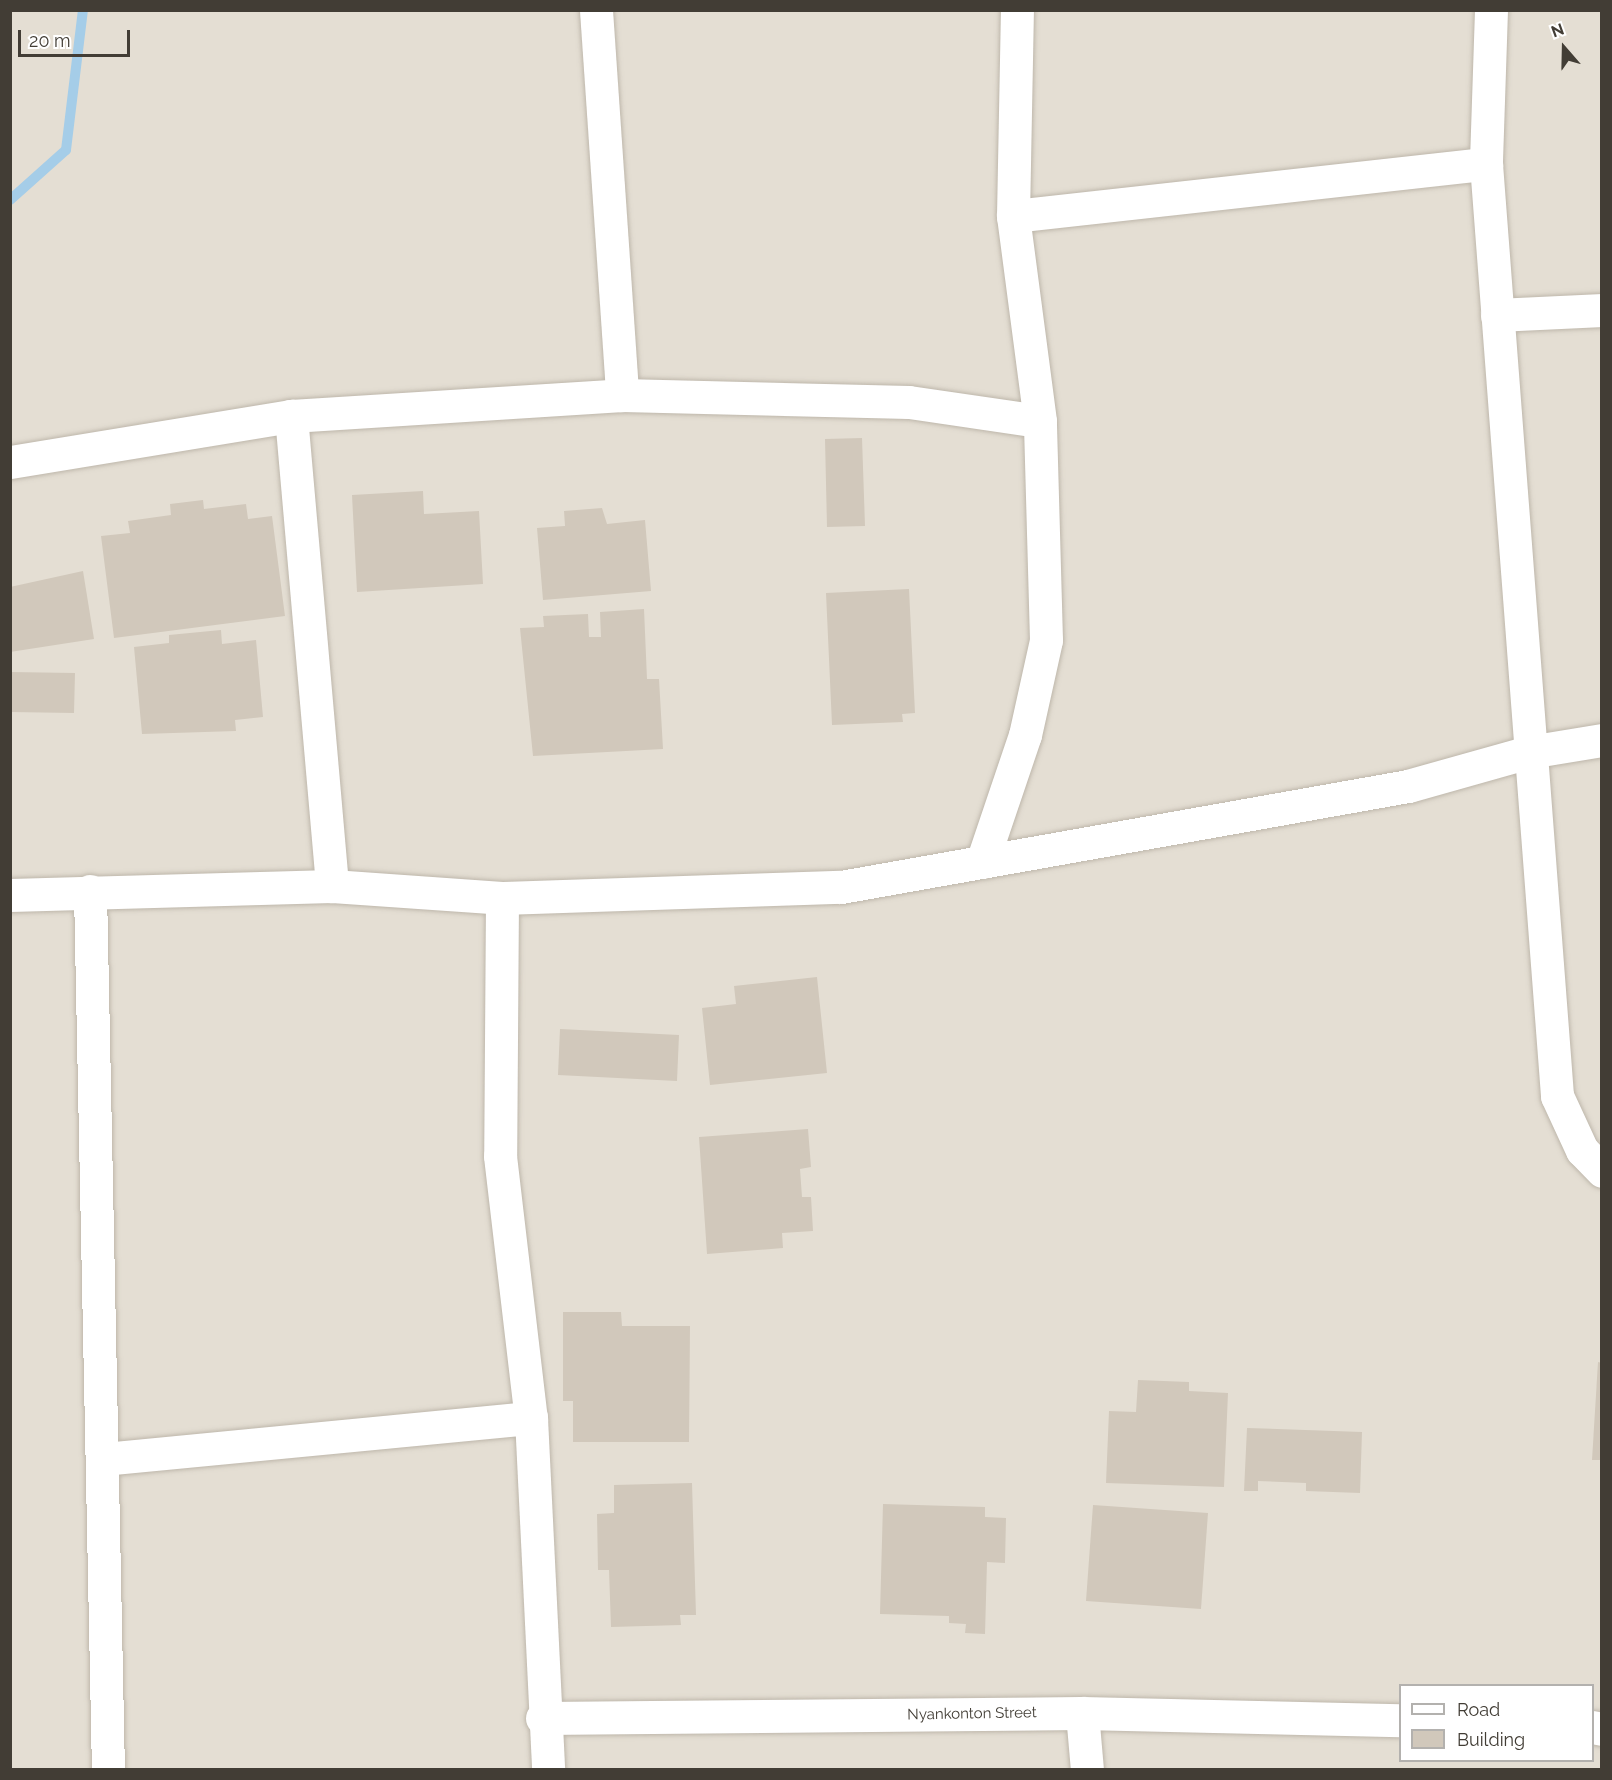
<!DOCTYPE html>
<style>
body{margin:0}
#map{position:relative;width:1612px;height:1780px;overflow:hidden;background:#f0ede4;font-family:Raleway,sans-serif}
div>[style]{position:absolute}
.residential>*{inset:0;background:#e4ded3}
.stream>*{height:10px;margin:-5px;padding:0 5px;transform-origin:5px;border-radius:5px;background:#a5cde8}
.building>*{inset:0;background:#d1c8bb}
.roads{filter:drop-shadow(0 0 2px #beb7ab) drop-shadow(0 0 2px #beb7ab)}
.minor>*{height:33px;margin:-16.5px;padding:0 16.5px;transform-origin:16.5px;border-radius:16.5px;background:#fff}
span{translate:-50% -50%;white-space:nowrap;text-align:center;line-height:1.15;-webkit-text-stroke:4.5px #fff;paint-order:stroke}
.street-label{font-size:15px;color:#423d35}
.frame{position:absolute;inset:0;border:12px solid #423d35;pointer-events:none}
.legend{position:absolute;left:1399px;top:1684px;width:195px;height:78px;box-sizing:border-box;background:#fff;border:2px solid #b3b1ae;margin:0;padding:8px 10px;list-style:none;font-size:18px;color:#423d35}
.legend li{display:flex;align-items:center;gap:12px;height:30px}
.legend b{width:30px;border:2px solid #b3b1ae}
.north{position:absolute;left:1534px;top:18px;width:60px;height:60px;-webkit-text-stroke:4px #fff;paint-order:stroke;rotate:340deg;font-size:16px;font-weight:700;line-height:24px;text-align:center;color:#423d35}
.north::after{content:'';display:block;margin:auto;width:21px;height:27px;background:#423d35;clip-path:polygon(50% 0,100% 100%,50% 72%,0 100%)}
.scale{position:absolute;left:18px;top:30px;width:112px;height:27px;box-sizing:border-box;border:3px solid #423d35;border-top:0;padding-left:8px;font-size:18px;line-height:21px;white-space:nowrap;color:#423d35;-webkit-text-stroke:4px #fff;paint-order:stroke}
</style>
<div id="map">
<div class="residential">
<div style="clip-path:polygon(evenodd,11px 11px,1601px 11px,1601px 1769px,11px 1770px,11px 11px,1400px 1686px,1592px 1686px,1592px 1760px,1400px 1760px,1400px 1686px)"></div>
</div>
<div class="stream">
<div style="left:10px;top:200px;width:75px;rotate:-41.8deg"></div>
<div style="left:66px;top:150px;width:141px;rotate:-83.1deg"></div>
</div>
<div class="building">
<div style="clip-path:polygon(862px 438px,865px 526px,827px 527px,825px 439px)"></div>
<div style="clip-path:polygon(423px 491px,424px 514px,479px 511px,483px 584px,357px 592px,352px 495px)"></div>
<div style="clip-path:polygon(203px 500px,204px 509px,246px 504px,248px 519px,272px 516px,285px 616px,114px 638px,101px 536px,130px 533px,128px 521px,171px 515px,170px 504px)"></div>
<div style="clip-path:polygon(602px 508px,607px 524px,645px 520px,651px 591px,543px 600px,537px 528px,565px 526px,564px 511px)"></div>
<div style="clip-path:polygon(83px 571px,94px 639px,10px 652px,10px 587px)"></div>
<div style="clip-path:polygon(909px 589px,915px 713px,902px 714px,903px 722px,832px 725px,826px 593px)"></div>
<div style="clip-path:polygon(644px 609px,647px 679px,659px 679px,663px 749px,533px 756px,520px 628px,544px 627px,543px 616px,588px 614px,589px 637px,601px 637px,600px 612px)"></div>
<div style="clip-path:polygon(221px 630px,222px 644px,256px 640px,263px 717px,235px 720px,236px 731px,142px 734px,134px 647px,169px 643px,169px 635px)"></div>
<div style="clip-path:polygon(10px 672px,75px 673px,74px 713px,10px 712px)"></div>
<div style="clip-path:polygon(817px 977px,827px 1073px,710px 1085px,702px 1008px,736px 1004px,734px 986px)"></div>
<div style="clip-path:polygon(560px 1029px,679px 1035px,677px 1081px,558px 1075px)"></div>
<div style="clip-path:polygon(808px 1129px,811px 1167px,800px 1169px,802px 1197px,811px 1197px,813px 1231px,782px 1233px,783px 1248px,707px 1254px,699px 1137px)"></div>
<div style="clip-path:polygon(563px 1312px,621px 1312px,622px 1326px,690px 1326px,689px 1442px,573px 1442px,573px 1401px,563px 1401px)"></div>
<div style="clip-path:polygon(1598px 1362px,1602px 1363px,1602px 1460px,1592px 1460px)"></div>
<div style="clip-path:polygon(1138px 1380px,1189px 1382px,1189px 1391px,1228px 1393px,1224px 1487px,1106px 1483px,1109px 1411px,1136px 1412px)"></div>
<div style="clip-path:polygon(1247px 1428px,1362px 1432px,1360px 1493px,1306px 1491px,1306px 1483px,1258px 1481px,1258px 1491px,1244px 1491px)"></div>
<div style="clip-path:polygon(692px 1483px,696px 1615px,680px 1615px,681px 1625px,611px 1627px,609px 1570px,598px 1570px,597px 1514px,614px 1513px,614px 1485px)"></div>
<div style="clip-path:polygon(883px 1504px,985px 1507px,985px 1517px,1006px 1518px,1005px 1563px,987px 1562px,985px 1634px,965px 1633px,966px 1624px,949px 1623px,949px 1616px,880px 1614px)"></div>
<div style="clip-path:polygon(1093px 1505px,1208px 1513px,1201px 1609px,1086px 1601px)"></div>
</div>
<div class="roads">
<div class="minor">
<div style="left:596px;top:10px;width:386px;rotate:86.1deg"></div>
<div style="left:1491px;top:10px;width:154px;rotate:91.9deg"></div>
<div style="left:1486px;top:164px;width:935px;rotate:85.64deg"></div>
<div style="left:1557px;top:1096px;width:60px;rotate:65.2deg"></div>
<div style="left:1582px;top:1150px;width:29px;rotate:46deg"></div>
<div style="left:1013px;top:216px;width:476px;rotate:-6.3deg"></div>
<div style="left:1497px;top:315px;width:105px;rotate:-2.7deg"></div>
<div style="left:291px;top:416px;width:472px;rotate:85deg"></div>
<div style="left:10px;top:462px;width:285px;rotate:-9.3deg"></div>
<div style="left:291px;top:416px;width:332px;rotate:-3.6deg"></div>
<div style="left:622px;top:395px;width:287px;rotate:1.4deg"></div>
<div style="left:909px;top:402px;width:132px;rotate:8.3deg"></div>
<div style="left:982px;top:862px;width:134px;rotate:-71.3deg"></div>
<div style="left:1025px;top:735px;width:97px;rotate:-77.5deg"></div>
<div style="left:1046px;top:640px;width:219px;rotate:-91.6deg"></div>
<div style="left:1040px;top:421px;width:207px;rotate:-97.5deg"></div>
<div style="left:1013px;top:216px;width:206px;rotate:-88.9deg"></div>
<div style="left:90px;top:891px;width:879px;rotate:88.83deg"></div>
<div style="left:10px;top:895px;width:322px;rotate:-1.6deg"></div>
<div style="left:332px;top:886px;width:170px;rotate:4deg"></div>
<div style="left:502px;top:898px;width:339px;rotate:-1.9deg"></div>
<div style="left:841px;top:887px;width:576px;rotate:-10.1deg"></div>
<div style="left:1408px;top:786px;width:126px;rotate:-15.7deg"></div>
<div style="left:1529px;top:752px;width:74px;rotate:-9.3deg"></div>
<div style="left:502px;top:898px;width:258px;rotate:90.4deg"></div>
<div style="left:500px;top:1156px;width:264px;rotate:83.3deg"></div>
<div style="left:531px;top:1418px;width:352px;rotate:87.2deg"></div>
<div style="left:103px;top:1459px;width:430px;rotate:-5.5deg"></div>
<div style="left:1082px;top:1713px;width:57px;rotate:85deg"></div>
<div style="left:542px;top:1718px;width:540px;rotate:-0.53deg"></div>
<div style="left:1082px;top:1713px;width:318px;rotate:1.3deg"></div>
<div style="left:1592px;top:1727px;width:10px;rotate:11deg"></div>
</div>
</div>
<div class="street-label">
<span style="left:972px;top:1714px;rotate:-1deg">Nyankonton Street</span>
</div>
<div class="frame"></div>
<ul class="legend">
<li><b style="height:8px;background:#fff"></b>Road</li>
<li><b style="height:16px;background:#d1c8bb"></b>Building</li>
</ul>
<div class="north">N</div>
<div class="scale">20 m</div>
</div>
